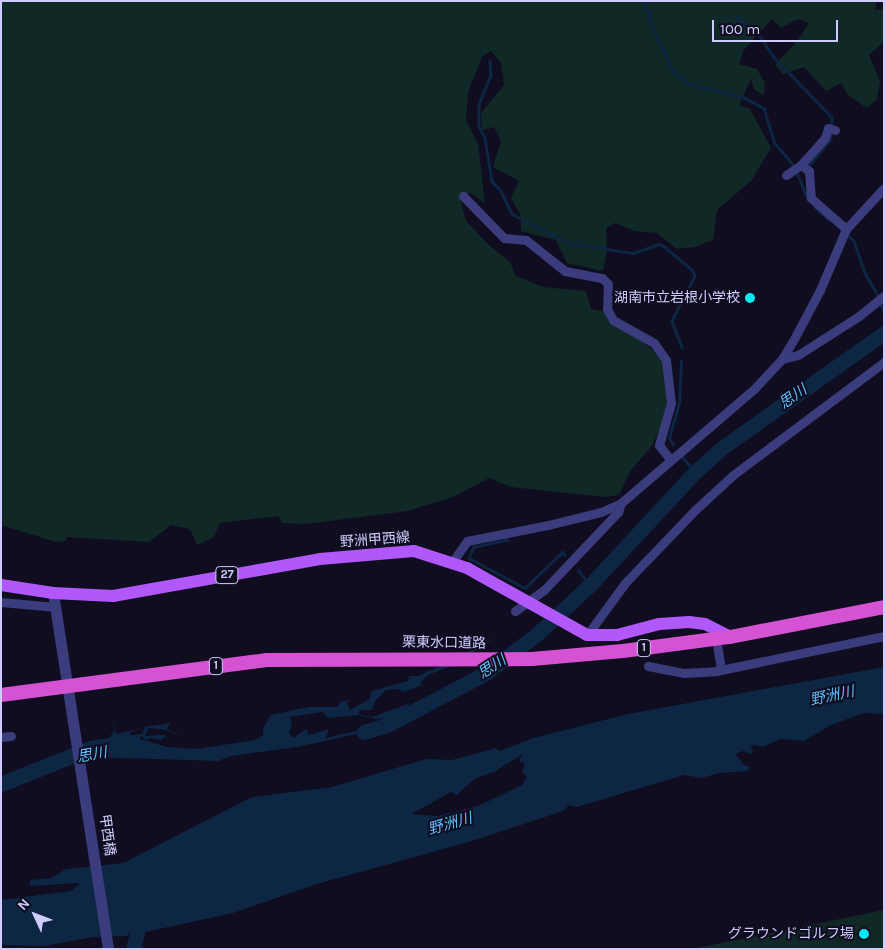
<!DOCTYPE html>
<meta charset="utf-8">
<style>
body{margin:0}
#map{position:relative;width:885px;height:950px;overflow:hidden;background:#0f0d1f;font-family:Karla,"Noto Sans JP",sans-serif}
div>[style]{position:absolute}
.green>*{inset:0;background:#102926}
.water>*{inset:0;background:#0d2643}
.stream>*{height:2.5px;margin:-1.25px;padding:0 1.25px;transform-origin:1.25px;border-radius:1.25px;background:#0d2643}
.river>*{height:15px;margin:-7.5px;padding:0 7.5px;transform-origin:7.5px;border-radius:7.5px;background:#0d2643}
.minor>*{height:9px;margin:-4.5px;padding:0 4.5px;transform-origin:4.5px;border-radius:4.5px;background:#3a3c7d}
.tertiary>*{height:11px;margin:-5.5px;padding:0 5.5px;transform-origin:5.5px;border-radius:5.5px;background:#3a3c7d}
.primary>*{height:12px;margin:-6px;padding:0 6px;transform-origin:6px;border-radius:6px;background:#b158fa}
.trunk>*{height:14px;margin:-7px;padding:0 7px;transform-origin:7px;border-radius:7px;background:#d552d3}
.dots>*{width:14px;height:14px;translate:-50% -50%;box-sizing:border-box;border:2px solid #0f0d1f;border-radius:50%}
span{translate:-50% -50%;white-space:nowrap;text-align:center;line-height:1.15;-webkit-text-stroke:4px #0f0d1f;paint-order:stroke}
.shield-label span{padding:1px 4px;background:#0f0d1f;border:1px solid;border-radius:4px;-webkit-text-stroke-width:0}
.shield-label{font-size:12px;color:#cfcdfd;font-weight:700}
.poi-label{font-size:14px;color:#cfcdfd}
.right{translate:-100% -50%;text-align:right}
.street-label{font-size:14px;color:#cfcdfd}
.water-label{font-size:15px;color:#5ebefa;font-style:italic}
.frame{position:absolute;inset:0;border:2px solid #cfcdfd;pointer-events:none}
.north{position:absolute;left:10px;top:890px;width:50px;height:50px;-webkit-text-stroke:4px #0f0d1f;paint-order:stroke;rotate:313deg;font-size:14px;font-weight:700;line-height:20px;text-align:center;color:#cfcdfd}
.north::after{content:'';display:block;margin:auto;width:18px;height:22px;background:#cfcdfd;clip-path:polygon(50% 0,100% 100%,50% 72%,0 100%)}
.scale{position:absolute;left:712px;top:20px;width:126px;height:22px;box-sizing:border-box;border:2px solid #cfcdfd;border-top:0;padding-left:6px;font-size:15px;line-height:18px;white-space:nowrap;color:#cfcdfd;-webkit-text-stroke:4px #0f0d1f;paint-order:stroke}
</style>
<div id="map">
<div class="green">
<div style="clip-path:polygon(1px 1px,877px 1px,875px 10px,884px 9px,884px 42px,869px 55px,880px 81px,877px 99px,867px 108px,848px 95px,841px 83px,826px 91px,804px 67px,783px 74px,775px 65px,798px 40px,809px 23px,798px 19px,781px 28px,772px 19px,744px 50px,739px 64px,757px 69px,765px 83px,764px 96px,754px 89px,751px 79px,739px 105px,750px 109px,771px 148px,751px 181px,717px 210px,713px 240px,695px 247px,677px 249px,657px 233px,634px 231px,615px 223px,606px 228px,607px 251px,603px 271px,567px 263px,556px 240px,521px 231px,521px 216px,511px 198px,519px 181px,493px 167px,501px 141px,494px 127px,482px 130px,481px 113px,504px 85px,501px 63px,491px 51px,482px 57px,468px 92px,466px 120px,478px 144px,485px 203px,471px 193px,459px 195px,466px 221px,490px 246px,510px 262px,516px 276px,543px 287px,586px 291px,591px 309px,607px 312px,667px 362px,671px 387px,666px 418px,651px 447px,631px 470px,619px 495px,604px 497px,511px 487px,489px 478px,453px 497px,407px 511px,306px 524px,282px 523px,278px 516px,220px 523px,213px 538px,197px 545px,190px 529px,171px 525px,149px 542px,67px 537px,65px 541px,56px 542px,1px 525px)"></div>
<div style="clip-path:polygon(884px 910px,884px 949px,692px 949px,776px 932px)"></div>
</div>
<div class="water">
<div style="clip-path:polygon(497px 636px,454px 665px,428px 675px,420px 683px,422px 685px,404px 692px,399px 689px,386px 690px,375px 701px,372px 710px,359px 710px,359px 714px,372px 717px,411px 703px,405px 708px,411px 710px,401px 711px,396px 718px,376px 719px,359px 715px,328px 718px,323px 712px,289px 717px,292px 723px,289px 733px,293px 738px,306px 729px,309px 735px,329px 729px,326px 738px,384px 724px,376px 730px,297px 747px,231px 756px,218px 761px,91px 757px,1px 793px,1px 776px,89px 741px,109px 738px,114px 731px,113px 719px,116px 734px,142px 728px,130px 732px,130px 735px,142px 734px,145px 727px,170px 723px,167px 729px,187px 738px,167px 730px,149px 728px,145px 736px,165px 735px,171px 744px,165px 736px,162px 740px,149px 738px,148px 741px,141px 736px,140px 739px,167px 747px,197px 749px,255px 740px,263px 735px,263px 728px,271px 715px,309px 707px,337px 707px,340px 702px,350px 700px,347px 703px,350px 710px,370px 699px,371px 691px,408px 681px,409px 676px,418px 676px,449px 662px)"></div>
<div style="clip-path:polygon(evenodd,884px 667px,884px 714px,864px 713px,831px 725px,804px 741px,780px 739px,763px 747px,754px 745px,750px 747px,754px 751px,751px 754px,743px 751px,735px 754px,744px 765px,750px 767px,748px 771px,719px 773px,702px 778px,684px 775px,577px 807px,569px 805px,563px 811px,472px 841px,317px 884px,233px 913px,150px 931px,140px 934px,137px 942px,145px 949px,136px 946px,141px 927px,138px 925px,127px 936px,93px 937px,44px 946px,1px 945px,1px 900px,71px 891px,80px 883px,29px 886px,31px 880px,51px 878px,66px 869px,123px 863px,252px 797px,332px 787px,426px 759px,452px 760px,496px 748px,500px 751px,533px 738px,628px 714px,884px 667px,523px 754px,519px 761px,525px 763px,522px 773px,527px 777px,522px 785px,478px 806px,438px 816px,411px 814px,451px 792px,457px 795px,474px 779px,494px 772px,523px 754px)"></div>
</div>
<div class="stream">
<div style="left:645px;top:1px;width:26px;rotate:74deg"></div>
<div style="left:652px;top:26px;width:50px;rotate:65deg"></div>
<div style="left:673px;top:71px;width:19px;rotate:39deg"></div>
<div style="left:688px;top:83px;width:57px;rotate:14.3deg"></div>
<div style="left:743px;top:97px;width:24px;rotate:28deg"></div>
<div style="left:764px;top:108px;width:37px;rotate:73deg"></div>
<div style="left:775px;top:143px;width:31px;rotate:50deg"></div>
<div style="left:736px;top:16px;width:31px;rotate:40deg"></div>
<div style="left:760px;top:36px;width:24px;rotate:57deg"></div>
<div style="left:773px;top:56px;width:85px;rotate:46deg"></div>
<div style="left:832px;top:117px;width:22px;rotate:93deg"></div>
<div style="left:831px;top:139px;width:36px;rotate:129deg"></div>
<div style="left:490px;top:61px;width:14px;rotate:86deg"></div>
<div style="left:491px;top:75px;width:32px;rotate:112deg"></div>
<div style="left:479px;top:105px;width:21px;rotate:90deg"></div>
<div style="left:479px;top:126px;width:13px;rotate:63deg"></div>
<div style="left:485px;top:138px;width:44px;rotate:80.8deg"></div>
<div style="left:492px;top:181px;width:13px;rotate:48deg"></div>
<div style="left:501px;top:191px;width:25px;rotate:64deg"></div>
<div style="left:512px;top:214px;width:64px;rotate:27deg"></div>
<div style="left:569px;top:243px;width:65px;rotate:8.9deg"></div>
<div style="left:633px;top:253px;width:28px;rotate:-19deg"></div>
<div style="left:659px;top:244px;width:7px;rotate:27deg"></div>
<div style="left:665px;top:247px;width:35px;rotate:40deg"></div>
<div style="left:692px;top:270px;width:7px;rotate:63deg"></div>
<div style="left:695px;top:276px;width:51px;rotate:117.1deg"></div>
<div style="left:672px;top:321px;width:28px;rotate:69deg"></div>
<div style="left:797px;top:172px;width:27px;rotate:68deg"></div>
<div style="left:815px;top:207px;width:19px;rotate:43deg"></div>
<div style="left:848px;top:235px;width:8px;rotate:45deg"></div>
<div style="left:854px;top:241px;width:34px;rotate:71deg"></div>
<div style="left:865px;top:273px;width:24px;rotate:60deg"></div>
<div style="left:881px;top:304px;width:9px;rotate:69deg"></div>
<div style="left:673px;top:445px;width:8px;rotate:-120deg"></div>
<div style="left:669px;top:438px;width:37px;rotate:-74deg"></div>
<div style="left:679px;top:402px;width:41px;rotate:-87.2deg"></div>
<div style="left:681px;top:455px;width:22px;rotate:51deg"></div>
<div style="left:508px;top:540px;width:35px;rotate:168deg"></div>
<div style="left:474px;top:547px;width:12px;rotate:114deg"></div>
<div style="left:469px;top:558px;width:64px;rotate:28.2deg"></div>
<div style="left:525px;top:588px;width:52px;rotate:-44.2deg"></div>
<div style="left:562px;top:552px;width:4px;rotate:45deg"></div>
<div style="left:578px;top:570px;width:19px;rotate:51deg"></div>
</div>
<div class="river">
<div style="left:364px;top:732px;width:24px;rotate:-17deg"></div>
<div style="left:387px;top:725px;width:112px;rotate:-27.7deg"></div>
<div style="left:486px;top:673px;width:64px;rotate:-37.4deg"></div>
<div style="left:537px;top:634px;width:72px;rotate:-42.8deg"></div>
<div style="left:590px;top:585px;width:154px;rotate:-47.1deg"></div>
<div style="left:695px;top:472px;width:38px;rotate:-42deg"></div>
<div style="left:723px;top:447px;width:197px;rotate:-35.3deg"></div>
<div style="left:133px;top:949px;width:37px;rotate:-76deg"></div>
<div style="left:142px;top:913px;width:6px;rotate:-129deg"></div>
</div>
<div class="minor">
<div style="left:835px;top:130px;width:7px;rotate:-164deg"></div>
<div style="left:828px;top:128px;width:10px;rotate:107deg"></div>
<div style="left:825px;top:138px;width:36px;rotate:132deg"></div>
<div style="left:801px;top:165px;width:10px;rotate:37deg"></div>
<div style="left:809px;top:171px;width:27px;rotate:86deg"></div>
<div style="left:811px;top:198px;width:47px;rotate:41.5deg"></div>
<div style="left:786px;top:175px;width:18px;rotate:-34deg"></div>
<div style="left:463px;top:196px;width:59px;rotate:45.7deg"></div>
<div style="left:504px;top:238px;width:22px;rotate:5deg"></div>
<div style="left:526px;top:240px;width:50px;rotate:38.5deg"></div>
<div style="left:565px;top:271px;width:38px;rotate:11deg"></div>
<div style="left:602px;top:278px;width:8px;rotate:45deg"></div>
<div style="left:608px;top:284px;width:25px;rotate:92deg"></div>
<div style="left:607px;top:309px;width:13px;rotate:61deg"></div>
<div style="left:613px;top:320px;width:47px;rotate:29.3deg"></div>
<div style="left:654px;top:343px;width:21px;rotate:55deg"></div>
<div style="left:666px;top:360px;width:43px;rotate:83.4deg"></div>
<div style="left:671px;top:403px;width:44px;rotate:105.9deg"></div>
<div style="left:659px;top:445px;width:18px;rotate:52deg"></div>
<div style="left:782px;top:359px;width:16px;rotate:-14deg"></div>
<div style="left:798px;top:355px;width:72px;rotate:-32.6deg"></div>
<div style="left:859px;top:316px;width:32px;rotate:-39deg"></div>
<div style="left:453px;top:561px;width:24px;rotate:-55deg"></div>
<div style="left:467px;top:541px;width:83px;rotate:-11.2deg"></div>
<div style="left:548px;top:525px;width:55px;rotate:-13.8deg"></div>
<div style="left:601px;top:512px;width:22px;rotate:-24deg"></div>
<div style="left:621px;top:503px;width:175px;rotate:-40.6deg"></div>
<div style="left:754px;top:389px;width:41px;rotate:-47deg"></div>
<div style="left:782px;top:359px;width:23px;rotate:-59deg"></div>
<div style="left:794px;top:339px;width:55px;rotate:-62deg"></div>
<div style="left:820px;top:290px;width:66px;rotate:-66.9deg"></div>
<div style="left:846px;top:229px;width:56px;rotate:-47.2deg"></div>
<div style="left:1px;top:602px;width:55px;rotate:5.2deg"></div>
<div style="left:515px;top:611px;width:36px;rotate:-36deg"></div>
<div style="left:544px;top:590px;width:108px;rotate:-46.5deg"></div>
<div style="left:618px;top:512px;width:9px;rotate:-72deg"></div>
<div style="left:587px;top:635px;width:64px;rotate:-53.8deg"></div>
<div style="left:625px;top:583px;width:101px;rotate:-46.2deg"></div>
<div style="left:695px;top:510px;width:52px;rotate:-42.6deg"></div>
<div style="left:733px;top:475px;width:189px;rotate:-36.8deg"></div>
<div style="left:716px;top:638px;width:32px;rotate:81deg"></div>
<div style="left:648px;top:666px;width:36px;rotate:11deg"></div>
<div style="left:683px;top:673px;width:33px;rotate:-3deg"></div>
<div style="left:716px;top:671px;width:172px;rotate:-11.8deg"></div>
<div style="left:1px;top:737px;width:10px;rotate:-6deg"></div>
</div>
<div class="tertiary">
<div style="left:53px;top:593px;width:360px;rotate:81.2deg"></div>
</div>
<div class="primary">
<div style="left:1px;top:585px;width:53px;rotate:8.7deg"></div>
<div style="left:53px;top:593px;width:60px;rotate:2.9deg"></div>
<div style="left:113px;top:596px;width:210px;rotate:-10.1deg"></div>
<div style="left:320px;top:559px;width:94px;rotate:-4.9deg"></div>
<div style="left:414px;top:551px;width:56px;rotate:17.8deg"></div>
<div style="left:467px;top:568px;width:137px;rotate:29.2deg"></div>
<div style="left:587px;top:635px;width:30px"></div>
<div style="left:617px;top:635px;width:43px;rotate:-14.7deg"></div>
<div style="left:659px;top:624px;width:30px;rotate:-4deg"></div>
<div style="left:689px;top:622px;width:16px;rotate:7deg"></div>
<div style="left:705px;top:624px;width:28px;rotate:27deg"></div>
</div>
<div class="trunk">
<div style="left:1px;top:695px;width:268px;rotate:-7.5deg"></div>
<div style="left:267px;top:660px;width:265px;rotate:-0.2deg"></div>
<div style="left:532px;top:659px;width:91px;rotate:-5deg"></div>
<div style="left:623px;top:651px;width:108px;rotate:-7.5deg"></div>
<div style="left:730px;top:637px;width:157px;rotate:-11deg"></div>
</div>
<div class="dots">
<div style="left:750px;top:298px;background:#08e9ef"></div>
<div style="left:864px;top:934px;background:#08e9ef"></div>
</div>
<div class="shield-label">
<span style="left:227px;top:575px">27</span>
<span style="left:644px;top:648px">1</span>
<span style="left:216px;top:666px">1</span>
</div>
<div class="poi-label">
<span class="right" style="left:740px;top:298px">湖南市立岩根小学校</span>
<span class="right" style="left:854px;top:934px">グラウンドゴルフ場</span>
</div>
<div class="street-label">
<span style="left:375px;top:540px;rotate:-4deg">野洲甲西線</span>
<span style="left:444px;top:643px;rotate:1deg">栗東水口道路</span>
<span style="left:107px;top:835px;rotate:82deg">甲西橋</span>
</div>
<div class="water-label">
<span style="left:793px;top:397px;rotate:-35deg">思川</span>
<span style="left:492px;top:667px;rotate:-34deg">思川</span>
<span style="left:832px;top:696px;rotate:-12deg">野洲川</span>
<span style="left:92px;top:755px;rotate:-10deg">思川</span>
<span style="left:450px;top:824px;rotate:-16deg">野洲川</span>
</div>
<div class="frame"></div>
<div class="north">N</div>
<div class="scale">100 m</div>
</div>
